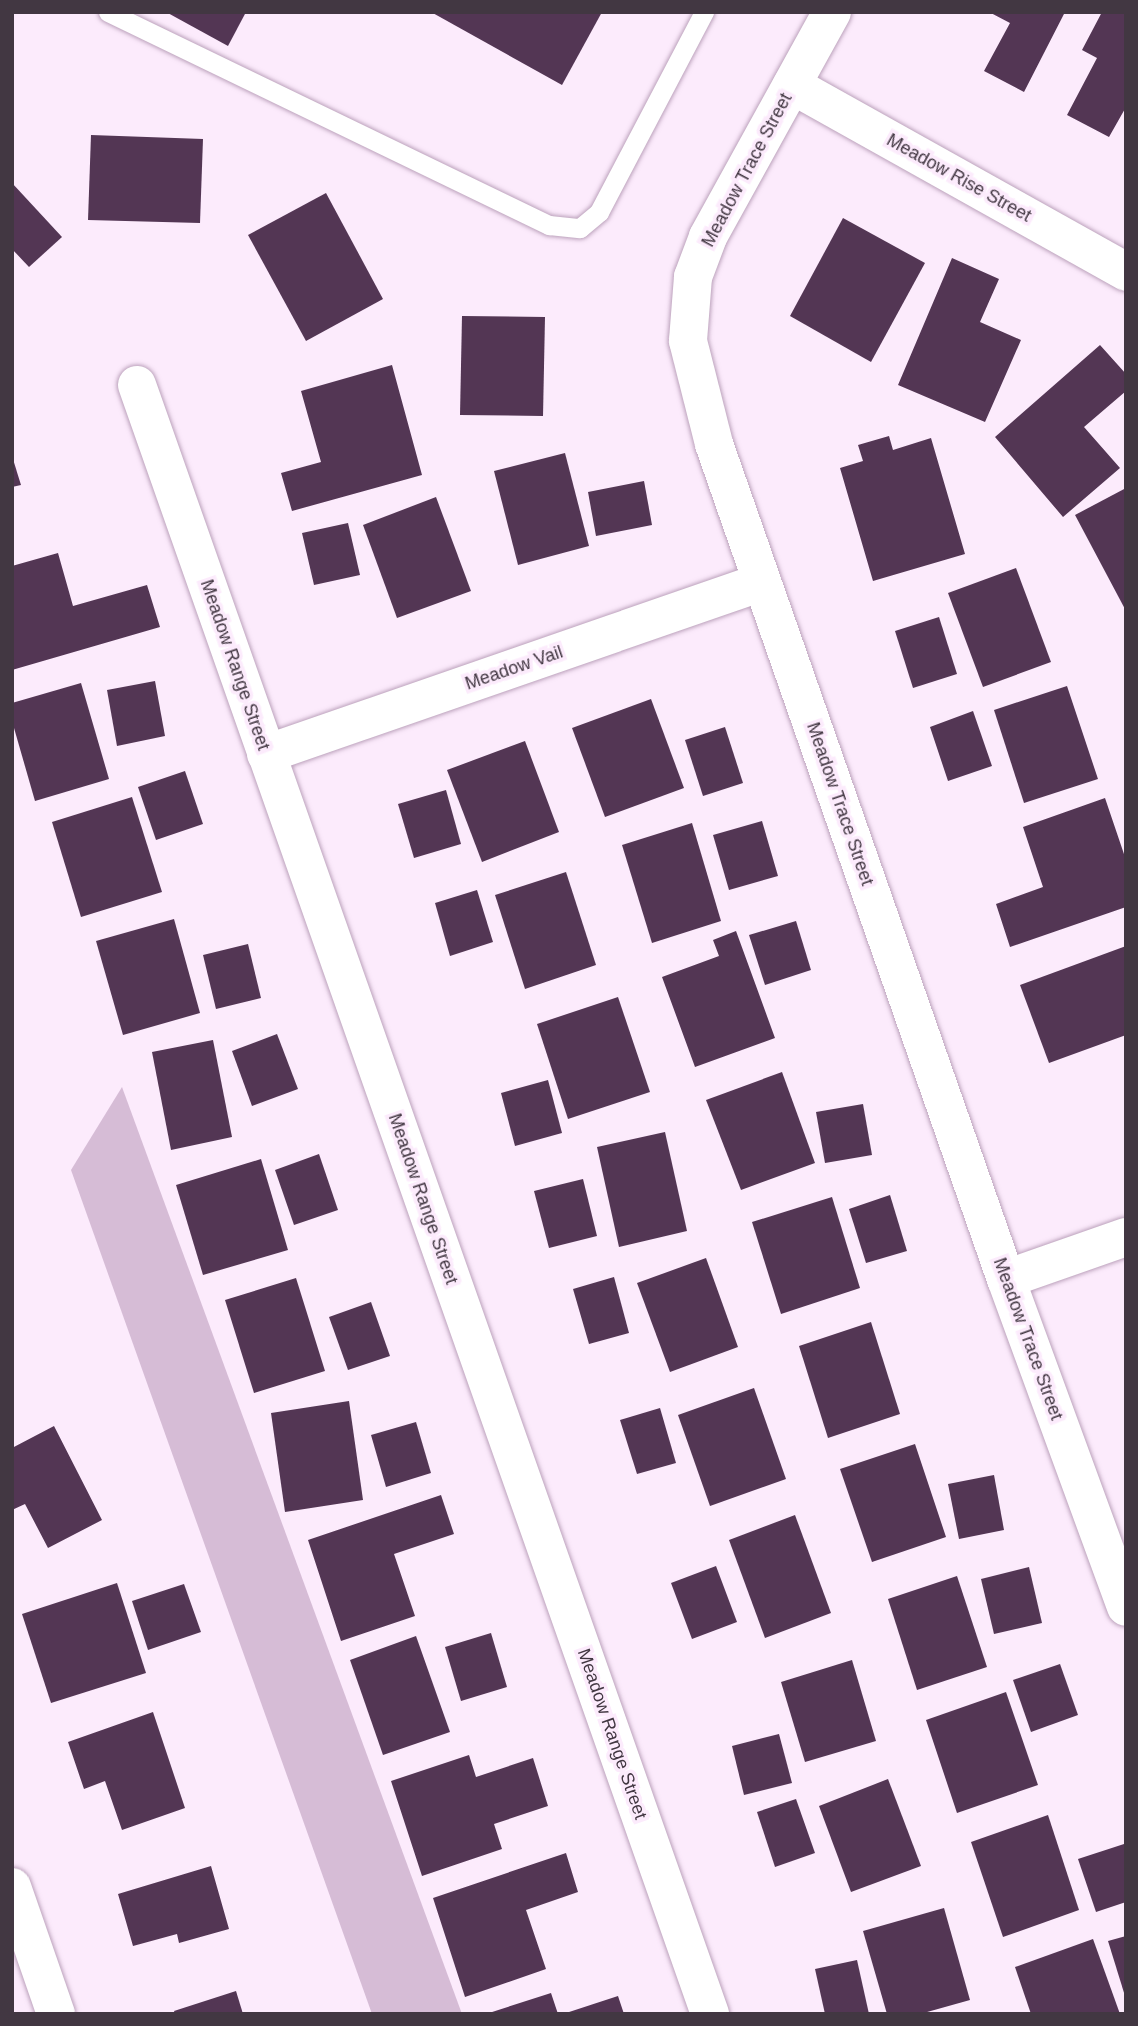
<!DOCTYPE html>
<style>
body{margin:0}
#map{position:relative;width:1138px;height:2026px;overflow:hidden;background:#fcebfc;font-family:Helvetica,sans-serif}
div>[style]{position:absolute}
.green>*{inset:0;background:#d6bcd6}
.building>*{inset:0;background:#533654}
.roads{filter:drop-shadow(0 0 2px #bca2bc) drop-shadow(0 0 2px #bca2bc)}
.lane>*{height:19px;margin:-9.5px;padding:0 9.5px;transform-origin:9.5px;border-radius:9.5px;background:#fff}
.street>*{height:38px;margin:-19px;padding:0 19px;transform-origin:19px;border-radius:19px;background:#fff}
span{translate:-50% -50%;white-space:nowrap;text-align:center;line-height:1.15;-webkit-text-stroke:7px #fcebfc;paint-order:stroke}
.street-label{font-size:18px;color:#423742}
.frame{position:absolute;inset:0;border:14px solid #423742;pointer-events:none}
</style>
<div id="map">
<div class="green">
<div style="clip-path:polygon(122px 1087px,462px 2014px,372px 2014px,71px 1170px)"></div>
</div>
<div class="building">
<div style="clip-path:polygon(166px 12px,246px 12px,228px 46px)"></div>
<div style="clip-path:polygon(431px 12px,602px 12px,562px 85px)"></div>
<div style="clip-path:polygon(989px 12px,1065px 12px,1024px 92px,984px 71px,1010px 23px)"></div>
<div style="clip-path:polygon(1102px 12px,1126px 12px,1126px 107px,1109px 137px,1067px 115px,1097px 58px,1082px 50px)"></div>
<div style="clip-path:polygon(91px 135px,203px 139px,200px 223px,88px 220px)"></div>
<div style="clip-path:polygon(12px 183px,62px 237px,29px 267px,12px 249px)"></div>
<div style="clip-path:polygon(326px 193px,383px 299px,306px 341px,248px 235px)"></div>
<div style="clip-path:polygon(843px 218px,925px 263px,871px 362px,790px 316px)"></div>
<div style="clip-path:polygon(952px 258px,999px 279px,980px 322px,1021px 340px,985px 422px,898px 385px)"></div>
<div style="clip-path:polygon(462px 316px,545px 317px,543px 416px,460px 415px)"></div>
<div style="clip-path:polygon(1100px 345px,1126px 374px,1126px 391px,1084px 427px,1120px 468px,1063px 517px,995px 437px)"></div>
<div style="clip-path:polygon(392px 365px,422px 475px,292px 511px,281px 473px,321px 462px,301px 391px)"></div>
<div style="clip-path:polygon(889px 436px,893px 450px,931px 438px,965px 554px,873px 581px,840px 468px,863px 461px,858px 445px)"></div>
<div style="clip-path:polygon(565px 453px,589px 546px,518px 565px,494px 471px)"></div>
<div style="clip-path:polygon(12px 456px,21px 485px,12px 487px)"></div>
<div style="clip-path:polygon(644px 481px,652px 525px,596px 536px,588px 492px)"></div>
<div style="clip-path:polygon(1126px 488px,1126px 611px,1075px 515px)"></div>
<div style="clip-path:polygon(436px 497px,471px 591px,397px 618px,363px 525px)"></div>
<div style="clip-path:polygon(348px 523px,360px 575px,314px 585px,302px 533px)"></div>
<div style="clip-path:polygon(58px 553px,73px 606px,147px 585px,160px 627px,12px 670px,12px 566px)"></div>
<div style="clip-path:polygon(1016px 568px,1051px 662px,983px 687px,948px 593px)"></div>
<div style="clip-path:polygon(939px 617px,957px 674px,913px 688px,895px 631px)"></div>
<div style="clip-path:polygon(155px 681px,165px 736px,117px 746px,107px 690px)"></div>
<div style="clip-path:polygon(81px 683px,109px 779px,35px 801px,12px 721px,12px 703px)"></div>
<div style="clip-path:polygon(1067px 686px,1098px 779px,1024px 803px,994px 710px)"></div>
<div style="clip-path:polygon(651px 699px,684px 788px,605px 817px,572px 728px)"></div>
<div style="clip-path:polygon(973px 711px,992px 766px,948px 781px,930px 727px)"></div>
<div style="clip-path:polygon(725px 727px,743px 783px,703px 796px,685px 740px)"></div>
<div style="clip-path:polygon(525px 741px,559px 832px,482px 862px,447px 770px)"></div>
<div style="clip-path:polygon(185px 771px,203px 824px,156px 840px,138px 787px)"></div>
<div style="clip-path:polygon(446px 790px,461px 844px,414px 858px,398px 804px)"></div>
<div style="clip-path:polygon(132px 797px,162px 892px,81px 917px,52px 822px)"></div>
<div style="clip-path:polygon(1105px 798px,1126px 860px,1126px 907px,1010px 947px,996px 904px,1043px 887px,1023px 827px)"></div>
<div style="clip-path:polygon(762px 821px,778px 876px,729px 890px,713px 835px)"></div>
<div style="clip-path:polygon(692px 823px,721px 921px,652px 943px,622px 845px)"></div>
<div style="clip-path:polygon(566px 872px,596px 965px,525px 989px,495px 895px)"></div>
<div style="clip-path:polygon(477px 890px,493px 942px,450px 956px,435px 903px)"></div>
<div style="clip-path:polygon(174px 919px,200px 1013px,123px 1035px,96px 941px)"></div>
<div style="clip-path:polygon(796px 921px,811px 970px,765px 985px,749px 935px)"></div>
<div style="clip-path:polygon(736px 931px,775px 1038px,695px 1067px,662px 977px,719px 956px,713px 940px)"></div>
<div style="clip-path:polygon(248px 944px,261px 998px,216px 1009px,203px 955px)"></div>
<div style="clip-path:polygon(1126px 946px,1126px 1035px,1049px 1063px,1020px 985px)"></div>
<div style="clip-path:polygon(618px 997px,650px 1092px,568px 1119px,537px 1024px)"></div>
<div style="clip-path:polygon(277px 1034px,298px 1089px,252px 1106px,232px 1051px)"></div>
<div style="clip-path:polygon(213px 1040px,232px 1137px,171px 1150px,152px 1052px)"></div>
<div style="clip-path:polygon(782px 1072px,815px 1163px,741px 1190px,706px 1100px)"></div>
<div style="clip-path:polygon(548px 1080px,562px 1133px,515px 1146px,501px 1093px)"></div>
<div style="clip-path:polygon(863px 1104px,872px 1155px,825px 1163px,816px 1112px)"></div>
<div style="clip-path:polygon(665px 1132px,687px 1231px,619px 1247px,597px 1147px)"></div>
<div style="clip-path:polygon(319px 1154px,338px 1210px,294px 1225px,275px 1170px)"></div>
<div style="clip-path:polygon(261px 1159px,288px 1250px,203px 1275px,176px 1185px)"></div>
<div style="clip-path:polygon(583px 1179px,597px 1236px,549px 1248px,534px 1191px)"></div>
<div style="clip-path:polygon(890px 1195px,907px 1251px,866px 1263px,849px 1209px)"></div>
<div style="clip-path:polygon(832px 1197px,860px 1288px,781px 1314px,752px 1222px)"></div>
<div style="clip-path:polygon(706px 1258px,738px 1347px,670px 1372px,637px 1283px)"></div>
<div style="clip-path:polygon(614px 1277px,629px 1333px,589px 1344px,573px 1289px)"></div>
<div style="clip-path:polygon(296px 1278px,325px 1371px,254px 1393px,225px 1300px)"></div>
<div style="clip-path:polygon(371px 1302px,390px 1356px,348px 1370px,329px 1317px)"></div>
<div style="clip-path:polygon(871px 1322px,900px 1414px,828px 1438px,799px 1346px)"></div>
<div style="clip-path:polygon(754px 1388px,786px 1479px,710px 1506px,678px 1415px)"></div>
<div style="clip-path:polygon(349px 1401px,363px 1500px,285px 1512px,271px 1413px)"></div>
<div style="clip-path:polygon(660px 1408px,676px 1463px,637px 1474px,620px 1420px)"></div>
<div style="clip-path:polygon(416px 1422px,431px 1473px,386px 1487px,371px 1435px)"></div>
<div style="clip-path:polygon(54px 1426px,102px 1520px,48px 1548px,25px 1504px,12px 1510px,12px 1448px)"></div>
<div style="clip-path:polygon(915px 1444px,946px 1537px,872px 1562px,840px 1469px)"></div>
<div style="clip-path:polygon(994px 1475px,1004px 1530px,959px 1539px,948px 1484px)"></div>
<div style="clip-path:polygon(441px 1495px,454px 1534px,394px 1554px,415px 1616px,341px 1641px,308px 1540px)"></div>
<div style="clip-path:polygon(795px 1515px,831px 1613px,765px 1638px,729px 1540px)"></div>
<div style="clip-path:polygon(716px 1566px,737px 1622px,692px 1639px,671px 1583px)"></div>
<div style="clip-path:polygon(1029px 1567px,1042px 1623px,994px 1634px,981px 1579px)"></div>
<div style="clip-path:polygon(957px 1576px,987px 1667px,917px 1690px,888px 1599px)"></div>
<div style="clip-path:polygon(117px 1583px,146px 1673px,51px 1703px,22px 1614px)"></div>
<div style="clip-path:polygon(184px 1584px,201px 1632px,148px 1650px,132px 1601px)"></div>
<div style="clip-path:polygon(491px 1633px,507px 1687px,461px 1701px,445px 1647px)"></div>
<div style="clip-path:polygon(416px 1636px,450px 1732px,383px 1755px,350px 1660px)"></div>
<div style="clip-path:polygon(852px 1660px,876px 1741px,805px 1762px,781px 1682px)"></div>
<div style="clip-path:polygon(1060px 1664px,1078px 1715px,1031px 1732px,1013px 1680px)"></div>
<div style="clip-path:polygon(1006px 1692px,1038px 1785px,957px 1813px,926px 1720px)"></div>
<div style="clip-path:polygon(153px 1712px,185px 1808px,122px 1830px,105px 1781px,84px 1789px,68px 1742px)"></div>
<div style="clip-path:polygon(779px 1734px,792px 1783px,744px 1795px,732px 1746px)"></div>
<div style="clip-path:polygon(469px 1755px,476px 1777px,533px 1758px,548px 1806px,494px 1824px,502px 1849px,422px 1876px,391px 1781px)"></div>
<div style="clip-path:polygon(888px 1779px,921px 1866px,851px 1892px,819px 1806px)"></div>
<div style="clip-path:polygon(796px 1799px,815px 1853px,775px 1867px,757px 1812px)"></div>
<div style="clip-path:polygon(1048px 1815px,1079px 1910px,1003px 1937px,971px 1842px)"></div>
<div style="clip-path:polygon(1124px 1844px,1126px 1902px,1096px 1912px,1078px 1859px)"></div>
<div style="clip-path:polygon(566px 1853px,578px 1892px,526px 1910px,546px 1969px,465px 1997px,433px 1898px)"></div>
<div style="clip-path:polygon(211px 1866px,229px 1929px,179px 1943px,177px 1934px,133px 1946px,118px 1894px)"></div>
<div style="clip-path:polygon(944px 1908px,970px 2000px,920px 2014px,887px 2014px,863px 1931px)"></div>
<div style="clip-path:polygon(1126px 1936px,1126px 1996px,1125px 1996px,1108px 1941px)"></div>
<div style="clip-path:polygon(1093px 1939px,1120px 2014px,1031px 2014px,1015px 1967px)"></div>
<div style="clip-path:polygon(857px 1960px,869px 2014px,825px 2014px,815px 1969px)"></div>
<div style="clip-path:polygon(236px 1991px,243px 2014px,175px 2014px,174px 2011px)"></div>
<div style="clip-path:polygon(551px 1993px,558px 2014px,489px 2014px,489px 2013px)"></div>
<div style="clip-path:polygon(618px 1996px,624px 2014px,566px 2014px,566px 2013px)"></div>
</div>
<div class="roads">
<div class="lane">
<div style="left:108px;top:12px;width:490px;rotate:25.8deg"></div>
<div style="left:549px;top:225px;width:31px;rotate:6deg"></div>
<div style="left:580px;top:228px;width:25px;rotate:-40deg"></div>
<div style="left:599px;top:212px;width:226px;rotate:-62.3deg"></div>
</div>
<div class="street">
<div style="left:832px;top:12px;width:257px;rotate:118.9deg"></div>
<div style="left:708px;top:237px;width:43px;rotate:110.6deg"></div>
<div style="left:693px;top:277px;width:64px;rotate:94.5deg"></div>
<div style="left:688px;top:341px;width:106px;rotate:75.8deg"></div>
<div style="left:714px;top:444px;width:885px;rotate:70.73deg"></div>
<div style="left:1006px;top:1279px;width:349px;rotate:69.9deg"></div>
<div style="left:792px;top:85px;width:383px;rotate:29.2deg"></div>
<div style="left:137px;top:385px;width:1727px;rotate:70.62deg"></div>
<div style="left:266px;top:754px;width:525px;rotate:-19.13deg"></div>
<div style="left:1006px;top:1279px;width:127px;rotate:-19.3deg"></div>
<div style="left:12px;top:1887px;width:134px;rotate:70.9deg"></div>
</div>
</div>
<div class="street-label">
<span style="left:747px;top:170px;rotate:-62deg">Meadow Trace Street</span>
<span style="left:959px;top:178px;rotate:29deg">Meadow Rise Street</span>
<span style="left:235px;top:665px;rotate:71deg">Meadow Range Street</span>
<span style="left:514px;top:668px;rotate:-19deg">Meadow Vail</span>
<span style="left:840px;top:804px;rotate:71deg">Meadow Trace Street</span>
<span style="left:423px;top:1199px;rotate:71deg">Meadow Range Street</span>
<span style="left:1028px;top:1339px;rotate:70deg">Meadow Trace Street</span>
<span style="left:612px;top:1734px;rotate:71deg">Meadow Range Street</span>
</div>
<div class="frame"></div>
</div>
